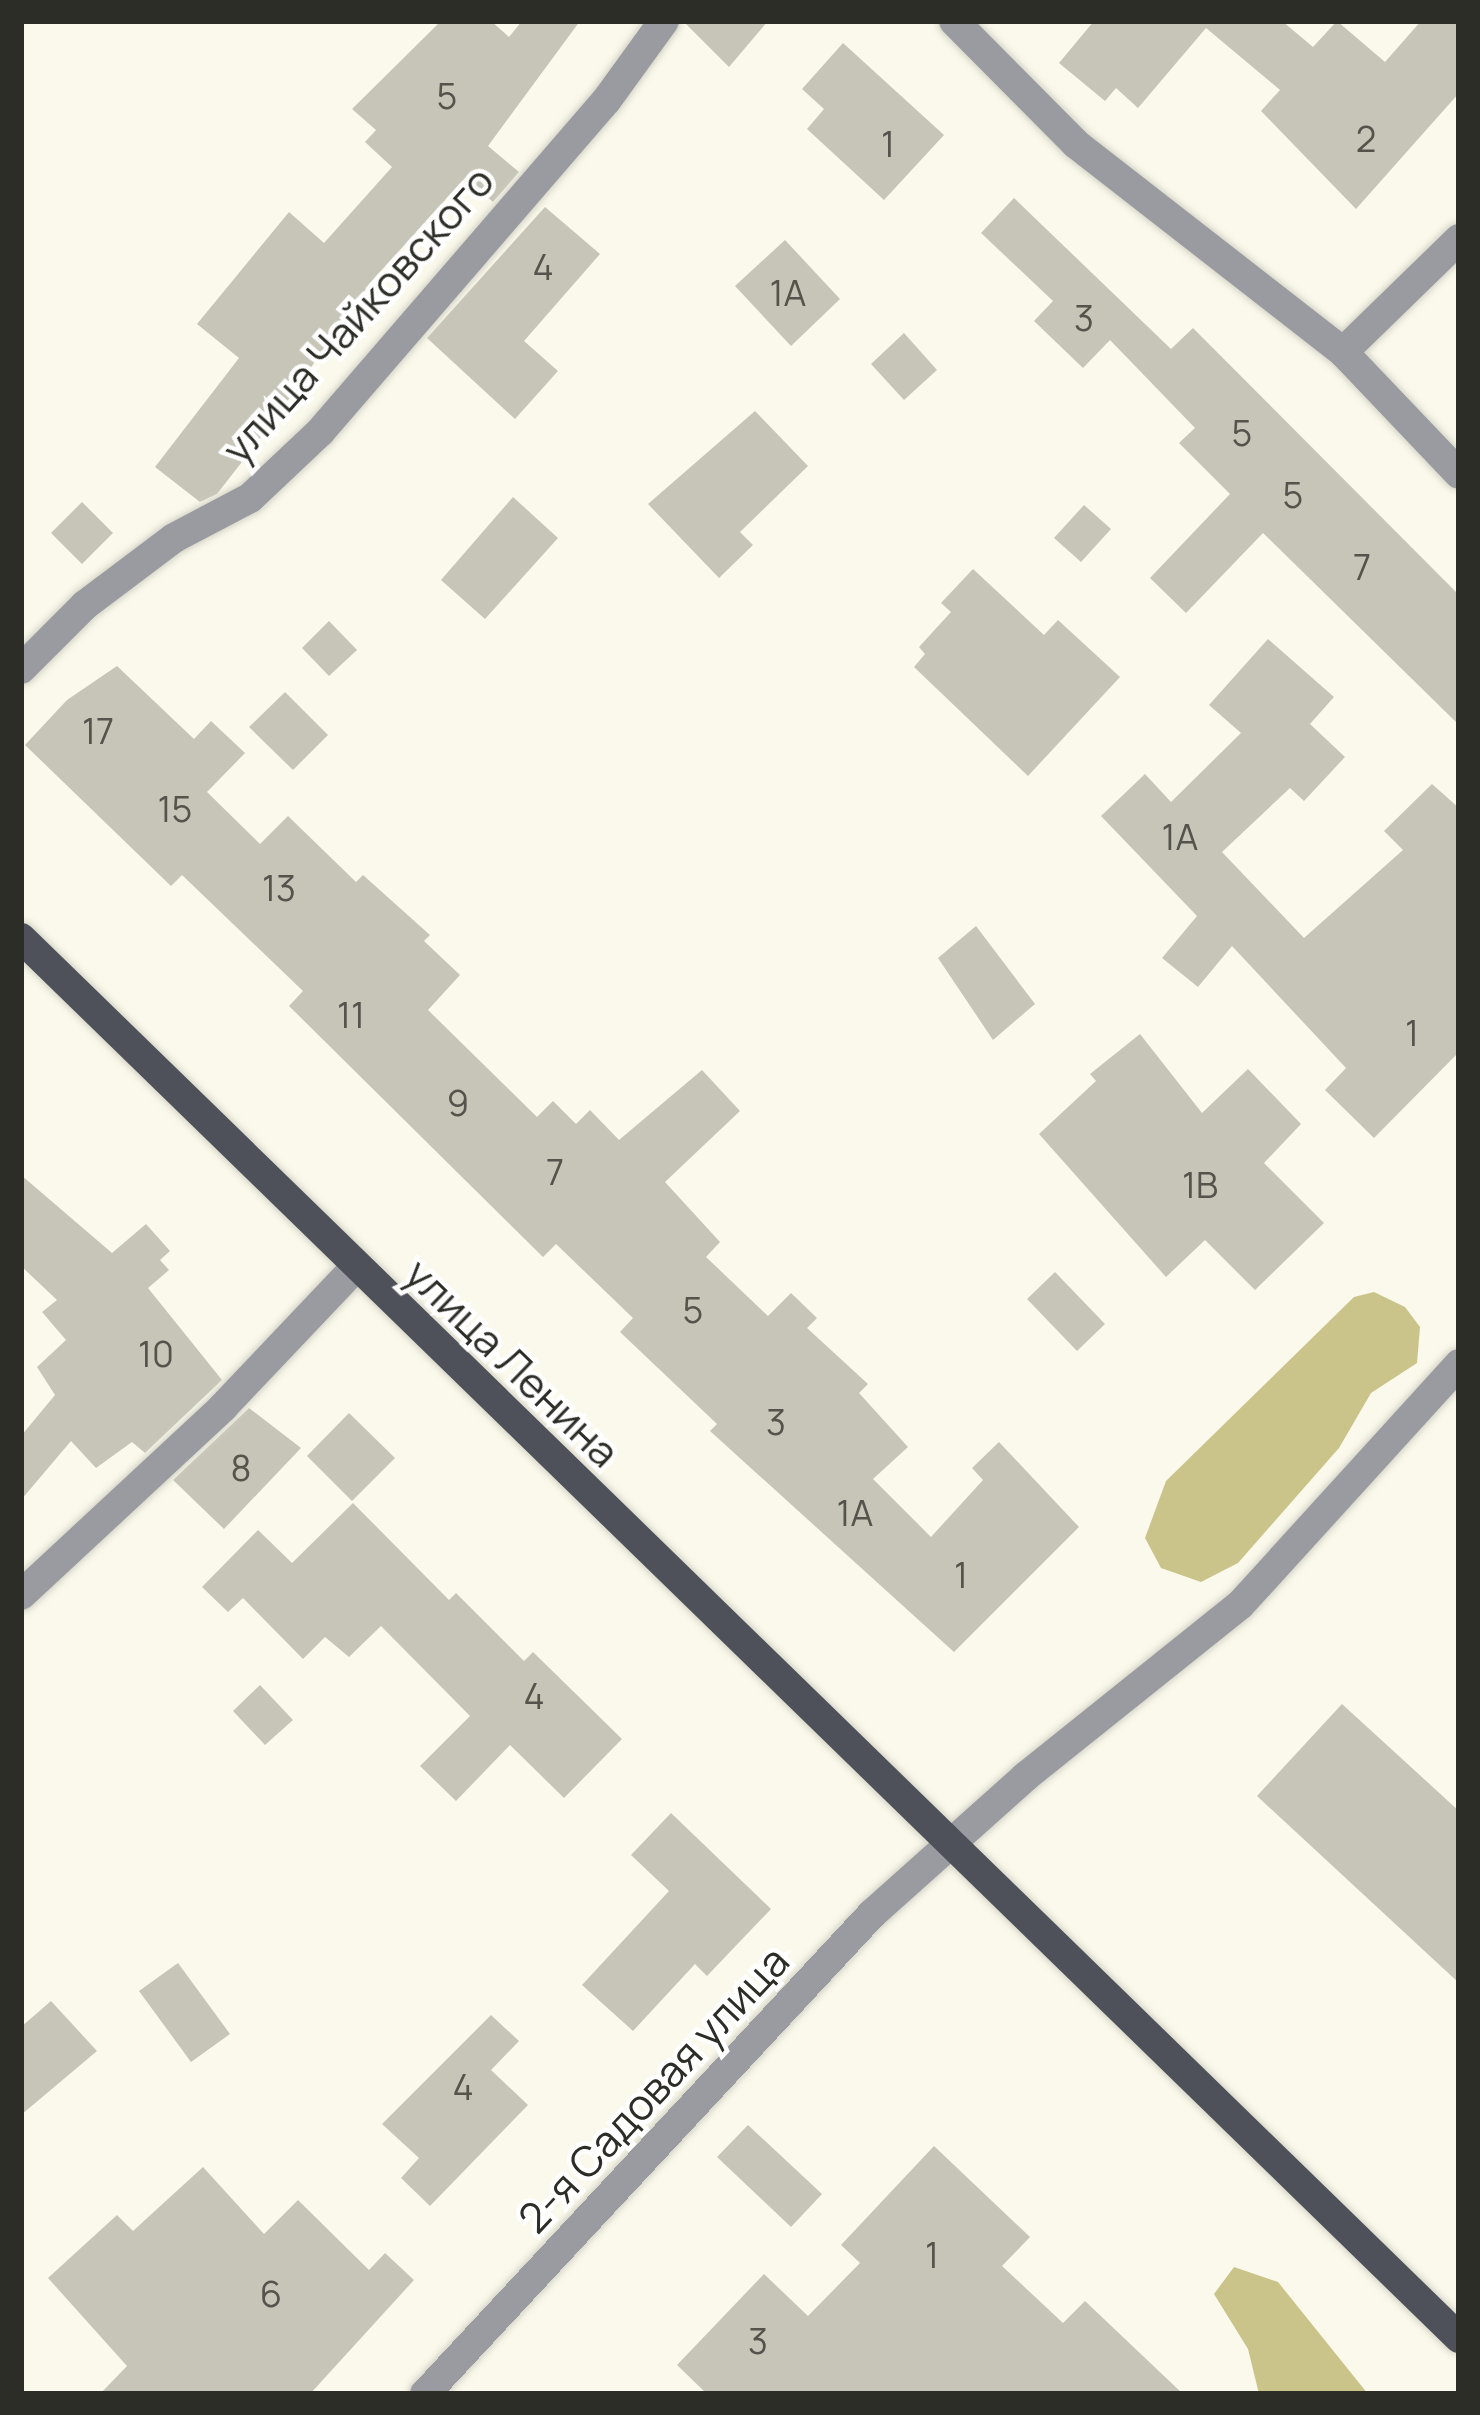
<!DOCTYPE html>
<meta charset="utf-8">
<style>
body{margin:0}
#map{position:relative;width:1480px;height:2415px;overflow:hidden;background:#faf9eb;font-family:Manrope,sans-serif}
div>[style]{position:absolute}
.forest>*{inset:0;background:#cbc48a}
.building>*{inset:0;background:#c7c5b8}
.roads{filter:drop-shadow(0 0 3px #d5d4c8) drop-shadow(0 0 3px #d5d4c8)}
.minor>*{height:30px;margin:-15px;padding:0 15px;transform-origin:15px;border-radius:15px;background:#9a9ba1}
.primary>*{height:30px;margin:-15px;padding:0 15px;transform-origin:15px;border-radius:15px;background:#4e515a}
span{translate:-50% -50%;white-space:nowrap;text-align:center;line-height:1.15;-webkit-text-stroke:9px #fff;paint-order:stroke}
.number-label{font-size:36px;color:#54534c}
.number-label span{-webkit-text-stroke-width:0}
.street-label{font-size:42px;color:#2d2d28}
.frame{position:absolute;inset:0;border:24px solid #2d2d28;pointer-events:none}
</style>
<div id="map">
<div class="forest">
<div style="clip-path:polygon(1374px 1292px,1405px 1307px,1420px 1327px,1417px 1363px,1371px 1393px,1339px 1448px,1238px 1563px,1201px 1582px,1161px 1568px,1145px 1538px,1166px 1481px,1354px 1297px)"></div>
<div style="clip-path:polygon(1234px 2267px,1278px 2282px,1368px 2394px,1259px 2394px,1248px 2349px,1214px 2294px)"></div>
</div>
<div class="building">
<div style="clip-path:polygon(441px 21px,491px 21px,509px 37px,522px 21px,580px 21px,488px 146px,519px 172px,493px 202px,465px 178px,370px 283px,272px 423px,217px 494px,200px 502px,155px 467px,239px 358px,197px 324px,289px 212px,324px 243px,392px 167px,365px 142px,376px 130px,352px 109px)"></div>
<div style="clip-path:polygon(683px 21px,768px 21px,729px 67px)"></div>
<div style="clip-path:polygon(1094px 21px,1282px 21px,1313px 47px,1337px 21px,1385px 62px,1421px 21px,1459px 21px,1459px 93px,1356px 209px,1261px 111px,1280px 90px,1206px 28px,1138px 108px,1116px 88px,1105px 101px,1059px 63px)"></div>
<div style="clip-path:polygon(843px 43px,944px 135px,884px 200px,807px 129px,824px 109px,802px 89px)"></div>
<div style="clip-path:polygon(1014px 198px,1171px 349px,1193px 328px,1459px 595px,1459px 725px,1263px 533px,1186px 613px,1150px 578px,1230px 494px,1179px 443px,1195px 428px,1110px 340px,1083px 368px,1034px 321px,1053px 301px,981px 233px)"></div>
<div style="clip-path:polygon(545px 207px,600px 254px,524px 341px,558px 371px,515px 419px,427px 338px)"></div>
<div style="clip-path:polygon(785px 240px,840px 299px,791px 346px,735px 286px)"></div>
<div style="clip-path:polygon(904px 333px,937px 370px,904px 400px,871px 364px)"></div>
<div style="clip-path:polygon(755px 411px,808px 466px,740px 532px,753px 545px,719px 578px,648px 504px)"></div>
<div style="clip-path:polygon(513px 497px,558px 538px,485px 619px,441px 580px)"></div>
<div style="clip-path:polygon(82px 502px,113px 533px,82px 564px,51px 533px)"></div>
<div style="clip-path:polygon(1084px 505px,1111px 529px,1081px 562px,1054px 538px)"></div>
<div style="clip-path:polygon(973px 569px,1044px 635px,1058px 620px,1120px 677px,1028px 776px,914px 667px,925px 654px,919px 647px,951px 612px,941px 603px)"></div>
<div style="clip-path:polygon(329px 621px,357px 650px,329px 676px,302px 648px)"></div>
<div style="clip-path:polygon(1268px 639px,1334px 697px,1310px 724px,1345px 757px,1304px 801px,1290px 788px,1222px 852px,1304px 938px,1403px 850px,1384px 831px,1432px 784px,1459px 808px,1459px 1052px,1374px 1138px,1325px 1090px,1346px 1068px,1232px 946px,1198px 987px,1162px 958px,1197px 916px,1101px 816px,1145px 774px,1171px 802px,1241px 733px,1209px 705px)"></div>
<div style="clip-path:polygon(117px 666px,194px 739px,211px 721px,245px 753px,207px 792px,260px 844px,288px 816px,356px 882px,363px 875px,430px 935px,424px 941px,460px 975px,428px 1010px,537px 1117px,553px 1101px,576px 1124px,590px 1110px,619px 1140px,702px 1070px,740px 1111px,665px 1182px,720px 1242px,706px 1257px,768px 1316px,791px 1293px,817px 1318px,807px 1328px,868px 1384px,859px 1393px,908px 1447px,873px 1479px,931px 1537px,983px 1480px,972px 1468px,999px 1442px,1079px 1527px,954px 1652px,710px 1431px,717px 1424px,620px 1332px,633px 1318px,556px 1244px,543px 1257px,289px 1006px,303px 991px,182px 875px,171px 886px,25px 745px,67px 700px)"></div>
<div style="clip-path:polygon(285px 692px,328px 735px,293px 770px,249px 727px)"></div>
<div style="clip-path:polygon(976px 926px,1035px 1004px,993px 1040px,938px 958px)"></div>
<div style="clip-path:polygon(1140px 1034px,1202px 1113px,1248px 1069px,1301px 1124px,1264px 1163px,1324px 1223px,1255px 1290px,1205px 1240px,1166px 1277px,1039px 1134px,1096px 1081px,1090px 1074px)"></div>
<div style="clip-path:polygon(21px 1175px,112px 1253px,146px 1224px,170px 1251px,160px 1260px,169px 1270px,148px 1288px,222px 1380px,145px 1453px,132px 1442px,96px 1468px,71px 1441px,21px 1500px,21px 1436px,55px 1395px,37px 1367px,66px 1340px,42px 1312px,57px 1300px,21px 1266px)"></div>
<div style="clip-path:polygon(1055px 1272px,1105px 1324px,1077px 1351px,1027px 1299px)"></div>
<div style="clip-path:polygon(249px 1408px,301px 1448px,224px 1529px,173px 1480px)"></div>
<div style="clip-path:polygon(349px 1413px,395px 1458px,352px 1501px,307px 1456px)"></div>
<div style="clip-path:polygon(353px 1503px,449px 1600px,456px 1593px,524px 1661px,533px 1652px,622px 1739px,564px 1798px,510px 1745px,456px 1801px,420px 1766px,470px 1716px,381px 1626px,349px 1657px,325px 1637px,303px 1659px,243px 1598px,228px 1612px,202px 1587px,258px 1530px,292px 1563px)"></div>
<div style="clip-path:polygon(260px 1685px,293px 1720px,265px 1745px,233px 1711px)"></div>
<div style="clip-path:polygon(1342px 1704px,1459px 1811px,1459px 1983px,1257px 1796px)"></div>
<div style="clip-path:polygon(671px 1813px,771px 1909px,707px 1976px,695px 1964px,633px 2031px,582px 1985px,669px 1891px,631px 1855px)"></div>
<div style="clip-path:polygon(178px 1963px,230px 2034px,191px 2062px,139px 1991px)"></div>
<div style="clip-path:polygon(51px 2001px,97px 2051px,21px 2115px,21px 2027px)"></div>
<div style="clip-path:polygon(491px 2015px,519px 2041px,491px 2070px,528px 2105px,430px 2206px,401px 2178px,419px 2158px,382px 2124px)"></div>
<div style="clip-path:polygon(748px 2125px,822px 2194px,791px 2227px,717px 2157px)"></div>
<div style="clip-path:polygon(934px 2146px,1030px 2237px,1002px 2266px,1063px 2323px,1085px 2301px,1183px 2394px,707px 2394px,677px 2365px,764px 2274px,808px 2316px,860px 2263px,841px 2245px)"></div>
<div style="clip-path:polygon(203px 2167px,264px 2234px,298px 2200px,369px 2270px,385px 2253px,414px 2280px,310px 2394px,100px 2394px,127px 2366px,48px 2278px,117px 2215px,133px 2231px)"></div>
</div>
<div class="roads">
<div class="minor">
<div style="left:954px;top:21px;width:173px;rotate:45.2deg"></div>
<div style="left:1076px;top:144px;width:338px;rotate:37.9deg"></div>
<div style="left:1343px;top:352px;width:168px;rotate:46.4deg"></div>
<div style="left:1343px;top:352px;width:162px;rotate:-44.2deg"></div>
<div style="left:21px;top:669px;width:91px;rotate:-45deg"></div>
<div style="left:85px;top:605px;width:111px;rotate:-37deg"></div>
<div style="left:174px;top:538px;width:86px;rotate:-27.8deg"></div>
<div style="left:250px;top:498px;width:96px;rotate:-43.3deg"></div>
<div style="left:320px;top:432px;width:437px;rotate:-49.2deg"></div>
<div style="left:606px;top:101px;width:99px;rotate:-54.1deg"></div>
<div style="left:21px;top:1595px;width:276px;rotate:-42.9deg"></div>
<div style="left:223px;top:1407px;width:193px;rotate:-46.5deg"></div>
<div style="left:425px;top:2394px;width:656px;rotate:-47.04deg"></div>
<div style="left:872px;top:1914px;width:205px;rotate:-41.8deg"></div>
<div style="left:1025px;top:1777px;width:275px;rotate:-38.7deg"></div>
<div style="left:1240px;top:1605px;width:326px;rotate:-47.7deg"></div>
</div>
<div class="primary">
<div style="left:21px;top:938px;width:2007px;rotate:44.23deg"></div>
</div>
</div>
<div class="number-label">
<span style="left:447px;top:96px">5</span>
<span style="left:1366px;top:139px">2</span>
<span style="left:888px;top:144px">1</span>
<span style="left:543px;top:267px">4</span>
<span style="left:788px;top:293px">1А</span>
<span style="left:1084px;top:318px">3</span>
<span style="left:1242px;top:433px">5</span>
<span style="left:1293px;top:495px">5</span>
<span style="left:1362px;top:567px">7</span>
<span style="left:98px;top:731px">17</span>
<span style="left:175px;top:809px">15</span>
<span style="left:1180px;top:837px">1А</span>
<span style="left:279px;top:888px">13</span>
<span style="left:351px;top:1015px">11</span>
<span style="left:1412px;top:1033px">1</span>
<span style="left:458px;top:1103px">9</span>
<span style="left:555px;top:1172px">7</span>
<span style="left:1200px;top:1185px">1В</span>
<span style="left:693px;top:1310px">5</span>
<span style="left:156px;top:1354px">10</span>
<span style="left:776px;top:1422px">3</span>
<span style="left:241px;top:1468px">8</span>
<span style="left:855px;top:1513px">1А</span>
<span style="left:961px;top:1575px">1</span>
<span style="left:534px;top:1696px">4</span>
<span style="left:463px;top:2087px">4</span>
<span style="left:932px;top:2255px">1</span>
<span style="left:271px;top:2294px">6</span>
<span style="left:758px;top:2341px">3</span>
</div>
<div class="street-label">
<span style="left:357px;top:314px;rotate:-48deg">улица Чайковского</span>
<span style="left:513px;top:1362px;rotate:44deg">улица Ленина</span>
<span style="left:653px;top:2089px;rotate:-47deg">2-я Садовая улица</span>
</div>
<div class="frame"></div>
</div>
